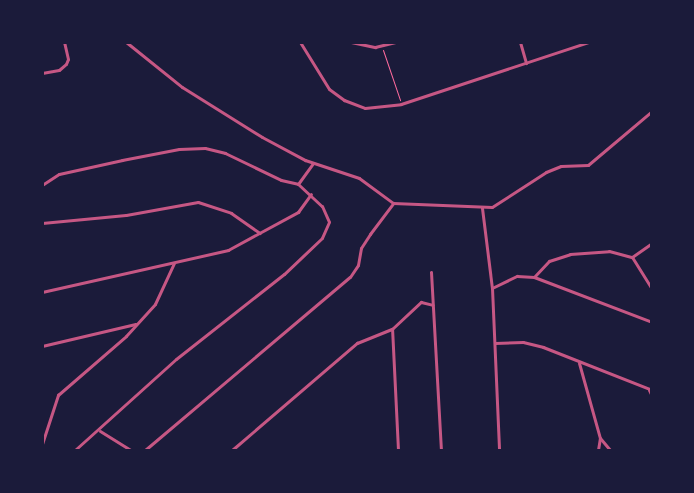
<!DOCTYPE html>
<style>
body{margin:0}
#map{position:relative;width:694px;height:493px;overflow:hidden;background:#1b1b3a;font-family:Jost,sans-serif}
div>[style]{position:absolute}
.path>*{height:1px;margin:-0.5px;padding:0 0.5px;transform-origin:0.5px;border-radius:0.5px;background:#ff6b9d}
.minor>*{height:3px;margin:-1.5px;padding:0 1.5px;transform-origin:1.5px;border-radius:1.5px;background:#c65784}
span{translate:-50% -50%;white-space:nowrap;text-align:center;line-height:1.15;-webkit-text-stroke:4px #1b1b3a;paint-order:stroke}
.frame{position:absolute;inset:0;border:44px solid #1b1b3a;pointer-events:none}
</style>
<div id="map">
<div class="path">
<div style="left:383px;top:50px;width:53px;rotate:71.2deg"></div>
</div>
<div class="minor">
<div style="left:126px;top:42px;width:72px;rotate:38.8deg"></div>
<div style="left:182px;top:87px;width:94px;rotate:32deg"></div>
<div style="left:262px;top:137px;width:49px;rotate:28.1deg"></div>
<div style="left:305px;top:160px;width:57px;rotate:18.4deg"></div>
<div style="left:359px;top:178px;width:42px;rotate:36.3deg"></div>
<div style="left:393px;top:203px;width:99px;rotate:2.3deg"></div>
<div style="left:492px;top:207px;width:64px;rotate:-32.9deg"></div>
<div style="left:546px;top:172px;width:16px;rotate:-22deg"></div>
<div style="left:561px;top:166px;width:27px;rotate:-2deg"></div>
<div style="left:588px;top:165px;width:84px;rotate:-40.2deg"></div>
<div style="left:300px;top:42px;width:55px;rotate:58.3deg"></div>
<div style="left:329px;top:89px;width:19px;rotate:36deg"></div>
<div style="left:344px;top:100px;width:22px;rotate:21deg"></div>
<div style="left:365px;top:108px;width:36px;rotate:-6deg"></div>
<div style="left:401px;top:104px;width:198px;rotate:-18.3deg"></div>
<div style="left:351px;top:42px;width:25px;rotate:12deg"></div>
<div style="left:375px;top:47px;width:21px;rotate:-14deg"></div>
<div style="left:520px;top:42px;width:22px;rotate:74deg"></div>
<div style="left:42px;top:73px;width:17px;rotate:-10deg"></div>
<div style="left:59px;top:70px;width:9px;rotate:-41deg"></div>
<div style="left:66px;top:64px;width:5px;rotate:-68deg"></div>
<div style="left:68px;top:59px;width:17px;rotate:-103deg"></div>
<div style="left:298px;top:184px;width:26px;rotate:-54deg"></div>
<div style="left:42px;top:185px;width:20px;rotate:-33deg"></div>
<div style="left:59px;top:174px;width:65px;rotate:-12.5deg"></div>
<div style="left:122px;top:160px;width:58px;rotate:-10.9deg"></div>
<div style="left:179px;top:149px;width:26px;rotate:-2deg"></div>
<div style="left:205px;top:148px;width:21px;rotate:14deg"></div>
<div style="left:225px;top:153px;width:62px;rotate:25.7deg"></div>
<div style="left:281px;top:180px;width:17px;rotate:13deg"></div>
<div style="left:298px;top:184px;width:33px;rotate:43deg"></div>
<div style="left:322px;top:206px;width:17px;rotate:66deg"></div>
<div style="left:329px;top:222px;width:17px;rotate:114deg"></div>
<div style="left:322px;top:238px;width:52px;rotate:136.5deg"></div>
<div style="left:284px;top:274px;width:137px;rotate:141.8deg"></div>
<div style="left:176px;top:359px;width:136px;rotate:138deg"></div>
<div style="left:482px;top:208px;width:81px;rotate:82.9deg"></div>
<div style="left:492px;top:288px;width:162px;rotate:87.5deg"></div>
<div style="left:42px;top:223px;width:84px;rotate:-5.4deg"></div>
<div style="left:126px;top:215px;width:73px;rotate:-10.2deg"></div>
<div style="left:198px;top:202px;width:35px;rotate:18deg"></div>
<div style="left:231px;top:213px;width:35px;rotate:35deg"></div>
<div style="left:632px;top:257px;width:38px;rotate:58deg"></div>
<div style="left:632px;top:257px;width:24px;rotate:-35deg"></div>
<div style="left:431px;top:272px;width:178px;rotate:86.8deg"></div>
<div style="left:534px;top:277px;width:22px;rotate:-47deg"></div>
<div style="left:549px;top:261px;width:22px;rotate:-18deg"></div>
<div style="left:570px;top:254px;width:39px;rotate:-4deg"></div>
<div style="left:609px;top:251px;width:24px;rotate:15deg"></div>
<div style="left:492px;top:288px;width:28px;rotate:-26deg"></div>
<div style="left:517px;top:276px;width:17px;rotate:3deg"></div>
<div style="left:534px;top:277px;width:126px;rotate:20.9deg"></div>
<div style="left:42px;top:292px;width:191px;rotate:-12.7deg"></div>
<div style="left:228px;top:250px;width:80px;rotate:-28.5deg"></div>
<div style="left:298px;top:212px;width:22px;rotate:-54deg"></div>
<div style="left:495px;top:343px;width:28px;rotate:-2deg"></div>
<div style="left:523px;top:342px;width:21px;rotate:14deg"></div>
<div style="left:543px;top:347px;width:117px;rotate:21.5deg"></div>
<div style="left:42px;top:346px;width:96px;rotate:-13.3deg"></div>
<div style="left:579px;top:363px;width:78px;rotate:74.4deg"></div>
<div style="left:600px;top:438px;width:16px;rotate:50deg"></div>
<div style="left:649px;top:390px;width:7px;rotate:63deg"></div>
<div style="left:100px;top:431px;width:36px;rotate:32deg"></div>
<div style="left:42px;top:444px;width:52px;rotate:-71.9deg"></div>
<div style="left:58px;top:395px;width:90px;rotate:-40.9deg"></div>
<div style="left:126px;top:336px;width:43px;rotate:-47.8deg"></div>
<div style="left:155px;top:304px;width:45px;rotate:-65.1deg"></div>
<div style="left:145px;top:450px;width:268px;rotate:-40.2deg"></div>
<div style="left:350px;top:277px;width:14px;rotate:-56deg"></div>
<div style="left:358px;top:265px;width:17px;rotate:-80deg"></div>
<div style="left:361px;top:248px;width:17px;rotate:-57deg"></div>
<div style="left:370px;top:234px;width:39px;rotate:-53deg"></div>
<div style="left:232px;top:450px;width:165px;rotate:-40.6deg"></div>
<div style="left:357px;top:343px;width:38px;rotate:-22deg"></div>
<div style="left:398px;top:450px;width:121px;rotate:-92.8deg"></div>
<div style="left:392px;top:329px;width:40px;rotate:-43deg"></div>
<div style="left:421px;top:302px;width:12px;rotate:14deg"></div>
<div style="left:598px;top:450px;width:12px;rotate:-81deg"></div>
</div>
<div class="frame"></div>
</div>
